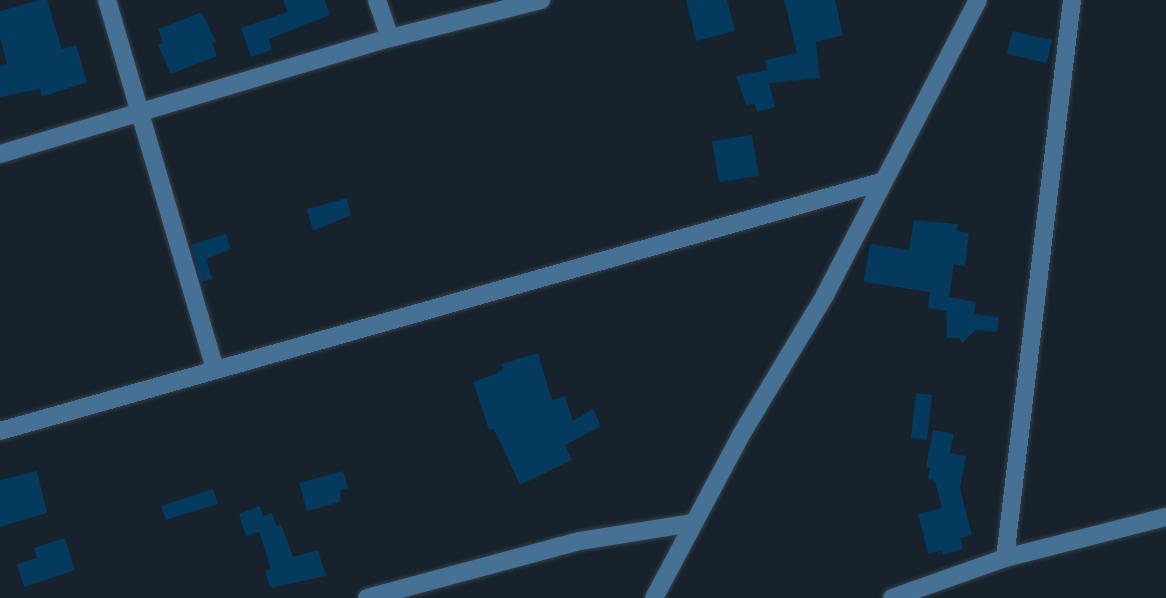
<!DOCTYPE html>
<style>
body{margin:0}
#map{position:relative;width:1166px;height:598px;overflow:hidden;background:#17222c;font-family:"Libre Baskerville",serif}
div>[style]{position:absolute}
.building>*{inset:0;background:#033a5d}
.roads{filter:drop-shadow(0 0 2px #343f48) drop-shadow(0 0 2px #343f48)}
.street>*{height:18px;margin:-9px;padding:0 9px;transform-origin:9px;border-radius:9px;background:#477194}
span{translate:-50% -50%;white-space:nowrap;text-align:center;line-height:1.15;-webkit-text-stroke:5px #0e1922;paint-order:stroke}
</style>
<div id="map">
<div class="building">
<div style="clip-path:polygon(40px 0,47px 0,62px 49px,76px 45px,87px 82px,42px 97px,40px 89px,0 97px,0 66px,7px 64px,0 38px,0 11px)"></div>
<div style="clip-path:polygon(283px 0,325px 0,330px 15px,269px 39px,272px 50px,251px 57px,241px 28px,288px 12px)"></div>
<div style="clip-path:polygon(686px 0,727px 0,735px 31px,696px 41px)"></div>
<div style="clip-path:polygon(784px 0,835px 0,843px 35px,816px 42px,820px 78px,769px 83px,775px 107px,757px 112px,755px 104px,746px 105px,736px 76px,767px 70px,765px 60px,797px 53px)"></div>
<div style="clip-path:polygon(202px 12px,216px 42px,212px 43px,217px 56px,171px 74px,158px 45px,163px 43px,158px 29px)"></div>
<div style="clip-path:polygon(1012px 31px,1052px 40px,1047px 63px,1007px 54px)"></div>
<div style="clip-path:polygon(752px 135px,759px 176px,719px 182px,712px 141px)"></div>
<div style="clip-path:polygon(347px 198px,351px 215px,313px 231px,307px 209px)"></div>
<div style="clip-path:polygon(914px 220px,958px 224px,957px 231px,969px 233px,965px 266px,954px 264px,949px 297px,976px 302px,974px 314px,999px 317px,997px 332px,976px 330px,962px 343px,959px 338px,947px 338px,946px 311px,928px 308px,930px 292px,864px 282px,870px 244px,909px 250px)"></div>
<div style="clip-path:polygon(226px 234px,231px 249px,206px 259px,212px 279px,201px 282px,191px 245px)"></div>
<div style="clip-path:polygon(538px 353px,552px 400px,565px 396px,573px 421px,593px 409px,601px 426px,565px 445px,572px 460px,520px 485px,494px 429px,489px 430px,473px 382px,496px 374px,503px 369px,501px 364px)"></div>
<div style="clip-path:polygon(916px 393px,932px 395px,927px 440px,911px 438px)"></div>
<div style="clip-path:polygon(933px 430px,954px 434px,950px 453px,966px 456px,960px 488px,972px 535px,960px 538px,963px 549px,943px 555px,942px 550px,928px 554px,918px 514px,942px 508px,935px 481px,928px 479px,930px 468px,926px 467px)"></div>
<div style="clip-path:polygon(37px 471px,47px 513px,0 527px,0 480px)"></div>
<div style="clip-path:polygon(343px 471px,348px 488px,341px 490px,340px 502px,307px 511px,299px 483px)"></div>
<div style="clip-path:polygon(213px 489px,218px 504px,166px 520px,161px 506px)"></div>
<div style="clip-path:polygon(260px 506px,263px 516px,272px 513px,276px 526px,281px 524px,293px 557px,318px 550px,326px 576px,270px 588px,265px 571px,271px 569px,259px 532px,246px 536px,239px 514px)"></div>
<div style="clip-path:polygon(65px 538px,75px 570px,24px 587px,17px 564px,37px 558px,34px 548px)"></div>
</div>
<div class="roads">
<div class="street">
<div style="left:107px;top:0;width:384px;rotate:73.7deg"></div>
<div style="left:377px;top:0;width:40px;rotate:71.1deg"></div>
<div style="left:0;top:154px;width:407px;rotate:-16.6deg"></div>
<div style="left:390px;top:38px;width:156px;rotate:-14.1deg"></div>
<div style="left:0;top:431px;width:916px;rotate:-15.78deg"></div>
<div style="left:1005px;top:558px;width:562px;rotate:-83.15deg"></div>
<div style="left:367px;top:598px;width:220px;rotate:-15deg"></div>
<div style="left:580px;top:541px;width:113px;rotate:-9.1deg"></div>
<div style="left:654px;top:598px;width:185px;rotate:-61.9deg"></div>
<div style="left:741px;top:435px;width:163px;rotate:-59deg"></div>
<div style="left:825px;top:295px;width:332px;rotate:-62.6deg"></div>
<div style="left:892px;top:598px;width:120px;rotate:-19.5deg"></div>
<div style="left:1005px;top:558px;width:166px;rotate:-14.3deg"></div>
</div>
</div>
</div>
